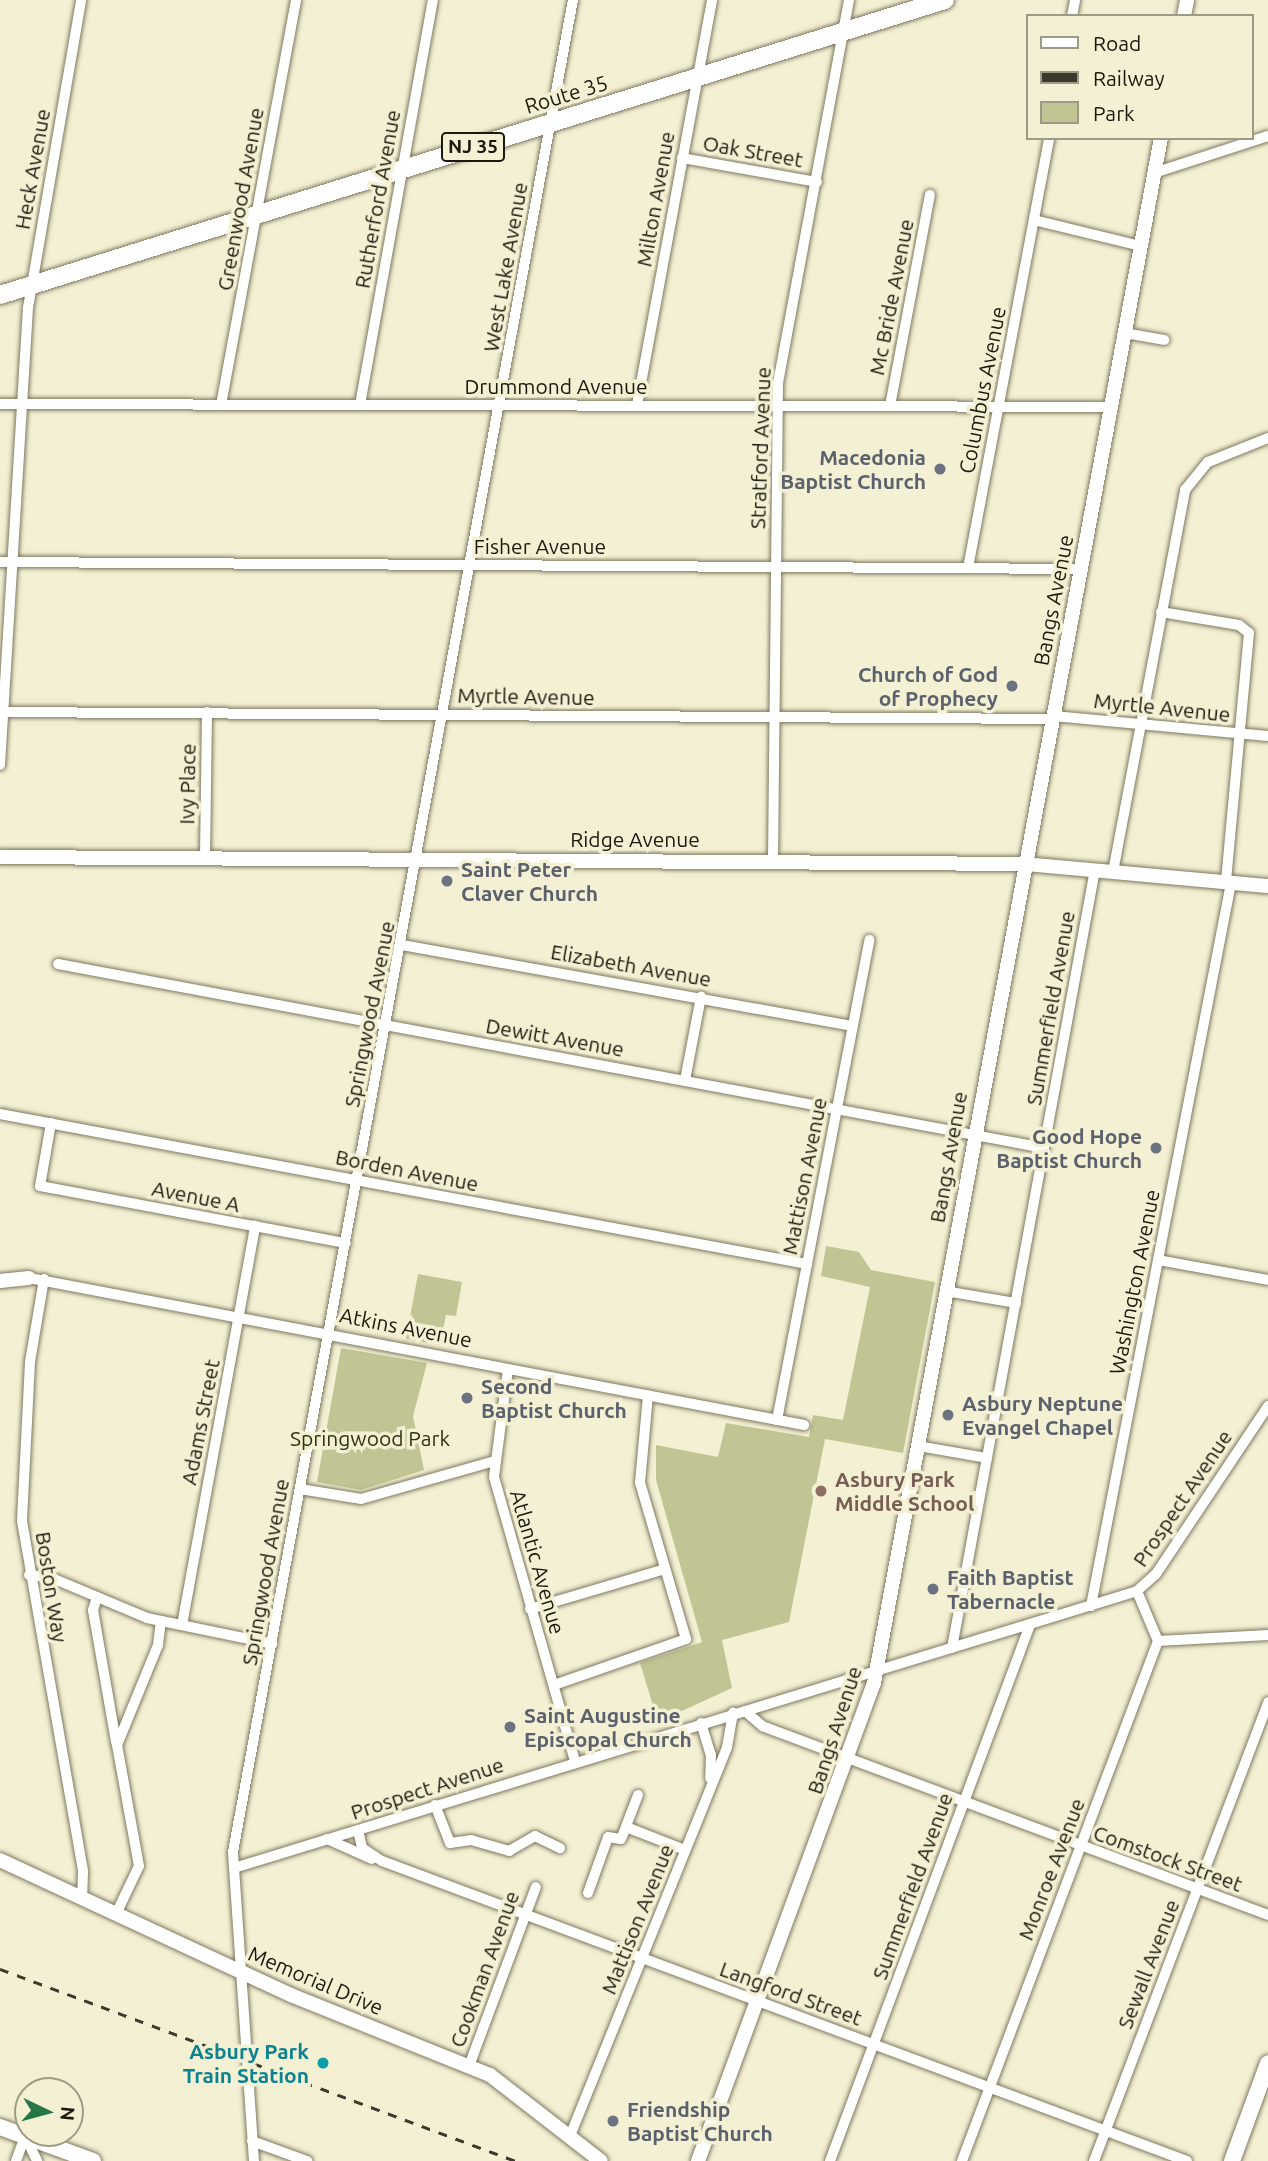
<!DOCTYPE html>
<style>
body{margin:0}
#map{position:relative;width:1268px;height:2161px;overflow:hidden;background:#f4f0d4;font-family:Ubuntu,sans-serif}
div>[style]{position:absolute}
.green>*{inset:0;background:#c1c593}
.roads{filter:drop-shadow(0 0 2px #7d785f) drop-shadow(0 0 2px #7d785f)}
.minor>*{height:10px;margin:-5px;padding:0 5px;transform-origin:5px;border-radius:5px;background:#fff}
.tertiary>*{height:14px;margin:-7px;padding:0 7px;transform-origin:7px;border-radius:7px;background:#fff}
.secondary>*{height:16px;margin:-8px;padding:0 8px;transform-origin:8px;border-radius:8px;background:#fff}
.primary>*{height:18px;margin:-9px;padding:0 9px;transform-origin:9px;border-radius:9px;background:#fff}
.rail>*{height:2.5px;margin-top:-1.25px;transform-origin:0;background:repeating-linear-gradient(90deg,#3c3a2d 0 9px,transparent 0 18px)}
.dots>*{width:19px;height:19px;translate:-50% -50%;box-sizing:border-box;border:4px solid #f4f0d4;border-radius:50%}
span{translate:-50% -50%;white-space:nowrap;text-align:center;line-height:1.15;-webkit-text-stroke:7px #f4f0d4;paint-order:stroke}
.shield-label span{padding:2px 5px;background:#f4f0d4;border:2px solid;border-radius:5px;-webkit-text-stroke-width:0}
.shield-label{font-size:19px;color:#1b190f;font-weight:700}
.street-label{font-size:21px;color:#1b190f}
.worship-label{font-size:21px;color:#5b616d;font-weight:700}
.right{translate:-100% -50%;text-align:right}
.left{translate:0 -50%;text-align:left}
.park-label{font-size:21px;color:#31330f}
.education-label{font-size:21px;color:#785e54;font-weight:700}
.culture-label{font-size:21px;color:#0d838f;font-weight:700}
.legend{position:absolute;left:1026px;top:14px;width:228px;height:126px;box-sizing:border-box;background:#f4f0d4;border:2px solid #9d9a85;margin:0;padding:9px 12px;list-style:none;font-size:21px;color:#1b190f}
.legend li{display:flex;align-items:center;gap:14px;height:35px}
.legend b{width:35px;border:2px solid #9d9a85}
.north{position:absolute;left:14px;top:2077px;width:70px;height:70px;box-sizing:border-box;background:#f4f0d4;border:2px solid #9d9a85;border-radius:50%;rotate:95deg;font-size:19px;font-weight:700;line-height:28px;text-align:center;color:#1b190f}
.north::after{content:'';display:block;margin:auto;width:24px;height:32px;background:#267748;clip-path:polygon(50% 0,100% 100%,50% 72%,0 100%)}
</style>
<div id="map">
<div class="green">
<div style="clip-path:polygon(826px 1246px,859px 1252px,871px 1270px,935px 1282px,903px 1453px,825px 1439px,789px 1622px,722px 1640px,732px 1688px,658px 1722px,640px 1663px,702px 1642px,656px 1480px,656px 1445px,718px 1457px,726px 1423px,809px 1437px,813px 1415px,843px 1420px,870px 1287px,821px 1276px)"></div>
<div style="clip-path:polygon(418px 1274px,462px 1282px,456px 1316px,446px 1315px,440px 1345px,406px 1339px)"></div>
<div style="clip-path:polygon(341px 1348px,427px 1363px,413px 1416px,424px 1470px,361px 1490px,317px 1482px)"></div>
</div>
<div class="roads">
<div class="minor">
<div style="left:1072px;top:16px;width:16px;rotate:-79deg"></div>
<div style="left:682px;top:158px;width:137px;rotate:10.1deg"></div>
<div style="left:1154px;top:173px;width:120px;rotate:-18deg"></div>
<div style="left:1034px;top:220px;width:110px;rotate:13.7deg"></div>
<div style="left:1125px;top:333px;width:40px;rotate:10deg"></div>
<div style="left:0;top:404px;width:1111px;rotate:0.15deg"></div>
<div style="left:221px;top:405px;width:412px;rotate:-79.5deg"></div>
<div style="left:360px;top:405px;width:412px;rotate:-79.8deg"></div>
<div style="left:637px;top:405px;width:412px;rotate:-79.5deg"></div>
<div style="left:890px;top:406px;width:215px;rotate:-79.3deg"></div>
<div style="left:0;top:562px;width:1080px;rotate:0.37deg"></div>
<div style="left:968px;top:568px;width:438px;rotate:-79.3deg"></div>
<div style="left:1161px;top:612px;width:79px;rotate:9.5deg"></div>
<div style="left:1239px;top:625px;width:13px;rotate:39deg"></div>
<div style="left:1249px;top:633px;width:250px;rotate:95.3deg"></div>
<div style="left:0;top:712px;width:1052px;rotate:0.38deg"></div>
<div style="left:1053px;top:716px;width:216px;rotate:5.3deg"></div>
<div style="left:0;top:765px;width:458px;rotate:-86.5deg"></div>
<div style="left:28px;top:308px;width:313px;rotate:-80.2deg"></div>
<div style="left:205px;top:857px;width:145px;rotate:-89.2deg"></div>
<div style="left:773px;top:861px;width:478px;rotate:-89.4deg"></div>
<div style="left:778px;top:383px;width:390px;rotate:-79.5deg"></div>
<div style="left:1113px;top:872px;width:389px;rotate:-79.3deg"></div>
<div style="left:1185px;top:490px;width:36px;rotate:-51deg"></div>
<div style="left:1208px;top:462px;width:65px;rotate:-21.8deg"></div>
<div style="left:402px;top:945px;width:457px;rotate:10.2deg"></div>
<div style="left:58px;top:964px;width:1003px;rotate:10.57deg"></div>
<div style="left:685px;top:1080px;width:85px;rotate:-79.1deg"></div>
<div style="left:0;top:1114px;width:821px;rotate:10.53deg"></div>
<div style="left:51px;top:1123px;width:64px;rotate:99.9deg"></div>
<div style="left:40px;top:1186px;width:311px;rotate:10.6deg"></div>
<div style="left:1158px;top:1260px;width:112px;rotate:10.3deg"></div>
<div style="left:29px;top:1278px;width:789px;rotate:10.74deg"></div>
<div style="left:44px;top:1279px;width:84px;rotate:99.6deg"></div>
<div style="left:30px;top:1362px;width:159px;rotate:92.9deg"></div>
<div style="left:22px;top:1521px;width:356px;rotate:80.1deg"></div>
<div style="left:83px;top:1872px;width:27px;rotate:92deg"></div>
<div style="left:945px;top:1291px;width:72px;rotate:9.6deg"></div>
<div style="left:508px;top:1369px;width:109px;rotate:97.4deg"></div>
<div style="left:494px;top:1477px;width:296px;rotate:74.1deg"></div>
<div style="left:777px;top:1420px;width:489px;rotate:-79.1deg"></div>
<div style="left:918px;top:1446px;width:70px;rotate:9.9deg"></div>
<div style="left:300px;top:1489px;width:62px;rotate:9.3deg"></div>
<div style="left:361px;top:1499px;width:138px;rotate:-15.9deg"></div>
<div style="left:29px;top:1575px;width:23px;rotate:7deg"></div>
<div style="left:52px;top:1578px;width:103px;rotate:22.8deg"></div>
<div style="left:147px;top:1618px;width:128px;rotate:11.7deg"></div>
<div style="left:97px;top:1597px;width:14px;rotate:107deg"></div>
<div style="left:93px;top:1610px;width:134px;rotate:80.1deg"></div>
<div style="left:1091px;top:1606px;width:736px;rotate:-79.04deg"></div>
<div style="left:530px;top:1609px;width:141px;rotate:-16.5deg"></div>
<div style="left:182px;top:1625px;width:406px;rotate:-79.6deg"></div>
<div style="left:1158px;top:1641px;width:110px;rotate:-3.1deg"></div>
<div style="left:952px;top:1648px;width:791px;rotate:-79.59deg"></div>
<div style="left:554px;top:1685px;width:140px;rotate:-19.2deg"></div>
<div style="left:686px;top:1639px;width:163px;rotate:-106.4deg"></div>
<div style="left:640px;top:1483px;width:88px;rotate:-84.8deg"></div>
<div style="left:745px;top:1711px;width:23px;rotate:41deg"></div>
<div style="left:762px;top:1726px;width:540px;rotate:20.48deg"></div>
<div style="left:701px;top:1723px;width:34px;rotate:73deg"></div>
<div style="left:711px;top:1755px;width:23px;rotate:92deg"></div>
<div style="left:638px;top:1795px;width:34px;rotate:111deg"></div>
<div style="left:626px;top:1827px;width:63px;rotate:21.3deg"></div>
<div style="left:435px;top:1805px;width:41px;rotate:68.5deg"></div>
<div style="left:450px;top:1843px;width:21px;rotate:-8deg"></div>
<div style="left:471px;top:1840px;width:40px;rotate:16deg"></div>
<div style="left:509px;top:1851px;width:30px;rotate:-30deg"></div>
<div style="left:535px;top:1836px;width:28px;rotate:26deg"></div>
<div style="left:358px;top:1830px;width:18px;rotate:77deg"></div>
<div style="left:362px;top:1848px;width:24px;rotate:33deg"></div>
<div style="left:382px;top:1861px;width:859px;rotate:20.44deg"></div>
<div style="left:327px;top:1839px;width:49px;rotate:24deg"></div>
<div style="left:234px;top:1868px;width:945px;rotate:-17.05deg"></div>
<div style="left:1137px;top:1591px;width:25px;rotate:-42deg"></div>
<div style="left:1156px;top:1574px;width:202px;rotate:-56.3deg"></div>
<div style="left:588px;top:1893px;width:59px;rotate:-70.3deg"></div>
<div style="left:608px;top:1837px;width:13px;rotate:9deg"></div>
<div style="left:621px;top:1839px;width:13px;rotate:-67deg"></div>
<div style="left:116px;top:1914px;width:53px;rotate:-64.4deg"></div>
<div style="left:139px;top:1866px;width:123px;rotate:-100.3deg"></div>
<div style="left:117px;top:1745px;width:108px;rotate:-67.7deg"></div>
<div style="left:158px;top:1645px;width:23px;rotate:-83deg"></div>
<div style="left:469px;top:2066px;width:191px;rotate:-69.5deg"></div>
<div style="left:25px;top:2136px;width:28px;rotate:64deg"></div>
<div style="left:570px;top:2136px;width:419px;rotate:-68deg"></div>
<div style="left:727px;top:1747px;width:35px;rotate:-80deg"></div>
<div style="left:252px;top:2141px;width:59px;rotate:20deg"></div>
<div style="left:16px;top:2161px;width:27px;rotate:-70deg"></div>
<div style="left:254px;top:2161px;width:310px;rotate:-93.9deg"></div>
<div style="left:233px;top:1852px;width:1883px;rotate:-79.6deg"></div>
<div style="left:830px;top:2161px;width:572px;rotate:-69.54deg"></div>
<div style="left:962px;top:2161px;width:556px;rotate:-69.35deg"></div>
<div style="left:1158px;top:1641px;width:54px;rotate:-112.8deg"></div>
<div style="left:1094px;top:2161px;width:491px;rotate:-69.2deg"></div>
</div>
<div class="tertiary">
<div style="left:1184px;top:16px;width:16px;rotate:-79deg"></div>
<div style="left:0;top:857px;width:1025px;rotate:0.39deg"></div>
<div style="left:1025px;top:864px;width:244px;rotate:5.2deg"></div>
<div style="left:0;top:1281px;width:29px;rotate:-6deg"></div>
<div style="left:0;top:1860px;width:321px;rotate:24.9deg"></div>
<div style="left:291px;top:1995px;width:214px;rotate:21.9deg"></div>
<div style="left:490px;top:2075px;width:140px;rotate:37.8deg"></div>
<div style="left:698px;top:2161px;width:509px;rotate:-69.79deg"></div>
<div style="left:874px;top:1683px;width:1571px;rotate:-79.48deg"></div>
</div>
<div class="secondary">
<div style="left:0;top:2127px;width:99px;rotate:20.1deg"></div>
<div style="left:1232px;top:2161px;width:104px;rotate:-69.8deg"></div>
</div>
<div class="primary">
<div style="left:0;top:295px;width:990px;rotate:-17.34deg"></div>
</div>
</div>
<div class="rail">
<div style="left:0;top:1969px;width:551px;rotate:20.41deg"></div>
</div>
<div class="dots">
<div style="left:940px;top:469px;background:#6b7280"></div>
<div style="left:1012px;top:686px;background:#6b7280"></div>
<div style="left:447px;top:881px;background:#6b7280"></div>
<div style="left:1156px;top:1148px;background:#6b7280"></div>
<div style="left:467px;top:1398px;background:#6b7280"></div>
<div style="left:948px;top:1415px;background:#6b7280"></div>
<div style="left:821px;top:1491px;background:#8d6e63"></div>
<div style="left:933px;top:1589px;background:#6b7280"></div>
<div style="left:510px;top:1727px;background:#6b7280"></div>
<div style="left:323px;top:2063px;background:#0f9aa8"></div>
<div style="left:613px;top:2121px;background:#6b7280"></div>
</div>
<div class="shield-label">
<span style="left:473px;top:147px">NJ 35</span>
</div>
<div class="street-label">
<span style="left:566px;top:94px;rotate:-17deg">Route 35</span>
<span style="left:753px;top:151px;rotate:10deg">Oak Street</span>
<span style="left:32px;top:169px;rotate:-80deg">Heck Avenue</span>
<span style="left:240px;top:199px;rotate:-80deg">Greenwood Avenue</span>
<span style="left:377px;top:199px;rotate:-80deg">Rutherford Avenue</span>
<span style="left:655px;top:199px;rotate:-80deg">Milton Avenue</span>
<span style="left:505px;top:267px;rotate:-80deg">West Lake Avenue</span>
<span style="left:891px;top:297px;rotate:-79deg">Mc Bride Avenue</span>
<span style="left:556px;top:386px">Drummond Avenue</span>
<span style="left:982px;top:390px;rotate:-79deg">Columbus Avenue</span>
<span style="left:760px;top:448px;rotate:-88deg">Stratford Avenue</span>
<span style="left:540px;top:546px">Fisher Avenue</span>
<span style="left:1053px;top:600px;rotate:-79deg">Bangs Avenue</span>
<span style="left:526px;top:696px;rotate:1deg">Myrtle Avenue</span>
<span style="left:1162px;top:707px;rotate:6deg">Myrtle Avenue</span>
<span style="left:187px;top:784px;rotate:-89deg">Ivy Place</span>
<span style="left:635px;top:839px">Ridge Avenue</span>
<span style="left:631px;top:965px;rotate:10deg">Elizabeth Avenue</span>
<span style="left:1050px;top:1008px;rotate:-80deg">Summerfield Avenue</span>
<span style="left:369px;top:1014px;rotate:-79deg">Springwood Avenue</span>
<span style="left:555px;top:1037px;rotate:10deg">Dewitt Avenue</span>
<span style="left:948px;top:1157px;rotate:-80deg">Bangs Avenue</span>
<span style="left:407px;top:1170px;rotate:11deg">Borden Avenue</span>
<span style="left:804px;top:1176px;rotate:-79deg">Mattison Avenue</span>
<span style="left:196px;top:1196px;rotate:11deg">Avenue A</span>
<span style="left:1134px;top:1282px;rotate:-79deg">Washington Avenue</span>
<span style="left:406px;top:1327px;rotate:11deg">Atkins Avenue</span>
<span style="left:200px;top:1422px;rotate:-79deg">Adams Street</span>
<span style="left:1182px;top:1498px;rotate:-56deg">Prospect Avenue</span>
<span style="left:538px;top:1562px;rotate:74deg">Atlantic Avenue</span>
<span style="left:265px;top:1572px;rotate:-80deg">Springwood Avenue</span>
<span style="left:52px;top:1587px;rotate:81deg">Boston Way</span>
<span style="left:834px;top:1730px;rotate:-72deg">Bangs Avenue</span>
<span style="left:427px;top:1788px;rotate:-18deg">Prospect Avenue</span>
<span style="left:1168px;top:1858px;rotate:20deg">Comstock Street</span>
<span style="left:1051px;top:1869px;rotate:-69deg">Monroe Avenue</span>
<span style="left:912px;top:1886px;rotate:-70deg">Summerfield Avenue</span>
<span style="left:637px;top:1919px;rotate:-68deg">Mattison Avenue</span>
<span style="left:1148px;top:1964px;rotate:-69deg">Sewall Avenue</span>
<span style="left:484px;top:1969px;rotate:-70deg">Cookman Avenue</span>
<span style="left:316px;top:1980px;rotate:23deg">Memorial Drive</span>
<span style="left:791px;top:1993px;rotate:20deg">Langford Street</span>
</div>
<div class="worship-label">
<span class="right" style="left:926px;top:469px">Macedonia<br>Baptist Church</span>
<span class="right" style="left:998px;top:686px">Church of God<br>of Prophecy</span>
<span class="left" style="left:461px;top:881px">Saint Peter<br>Claver Church</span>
<span class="right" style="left:1142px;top:1148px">Good Hope<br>Baptist Church</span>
<span class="left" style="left:481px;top:1398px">Second<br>Baptist Church</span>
<span class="left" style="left:962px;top:1415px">Asbury Neptune<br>Evangel Chapel</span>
<span class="left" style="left:947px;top:1589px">Faith Baptist<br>Tabernacle</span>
<span class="left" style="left:524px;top:1727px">Saint Augustine<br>Episcopal Church</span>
<span class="left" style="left:627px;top:2121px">Friendship<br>Baptist Church</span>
</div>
<div class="park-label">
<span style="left:370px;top:1438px">Springwood Park</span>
</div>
<div class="education-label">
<span class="left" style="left:835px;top:1491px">Asbury Park<br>Middle School</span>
</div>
<div class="culture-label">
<span class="right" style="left:309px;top:2063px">Asbury Park<br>Train Station</span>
</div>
<ul class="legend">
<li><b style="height:9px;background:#fff"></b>Road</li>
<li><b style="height:9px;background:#3c3a2d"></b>Railway</li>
<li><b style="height:19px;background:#c1c593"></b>Park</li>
</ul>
<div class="north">N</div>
</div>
